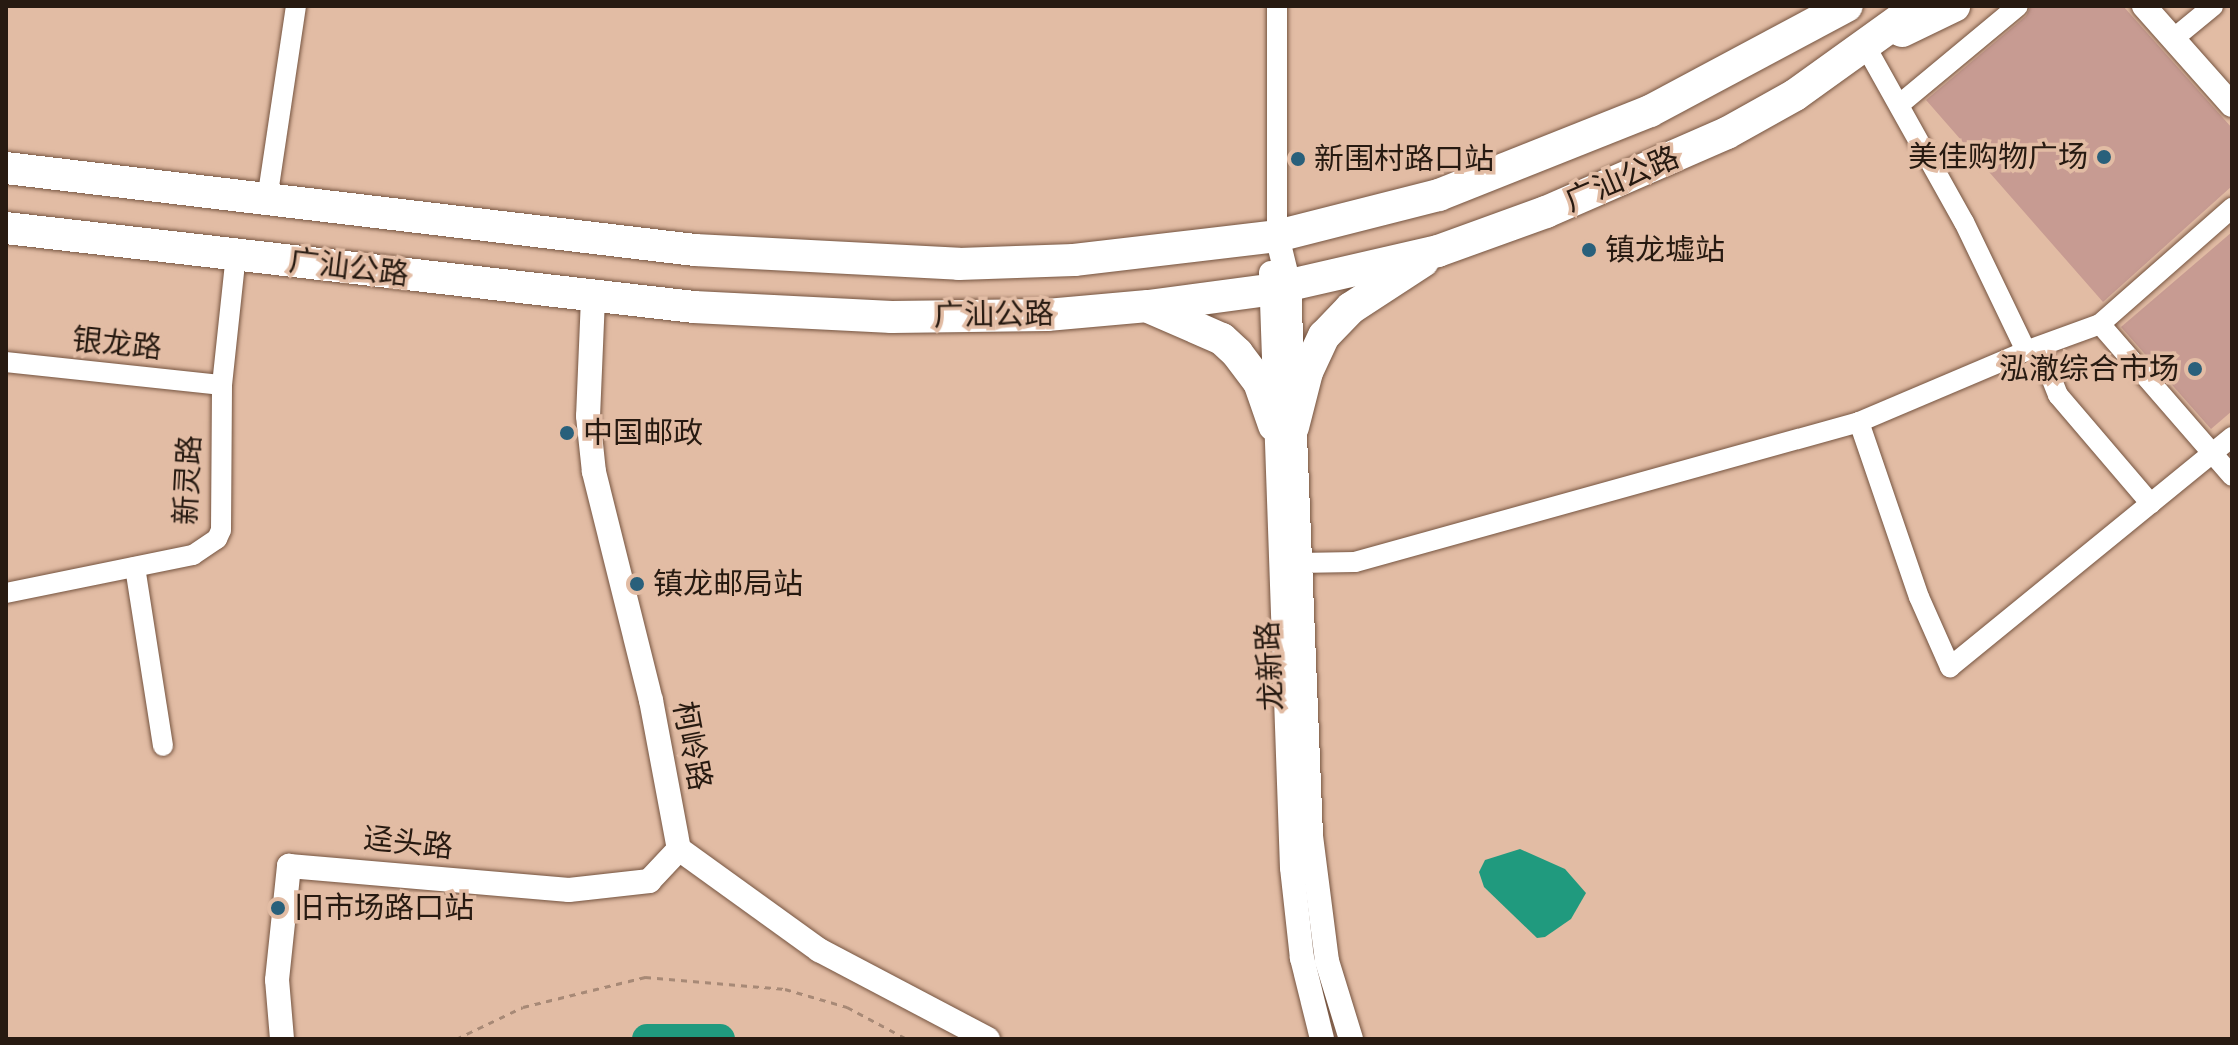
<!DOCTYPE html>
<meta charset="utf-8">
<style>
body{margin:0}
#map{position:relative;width:2238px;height:1045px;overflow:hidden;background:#e2bca4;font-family:Karla,"Noto Sans SC",sans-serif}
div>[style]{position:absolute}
.water>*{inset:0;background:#209a7e}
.river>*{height:30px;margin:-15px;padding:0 15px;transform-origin:15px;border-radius:15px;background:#209a7e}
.building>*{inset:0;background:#c79b92}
.path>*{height:3px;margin-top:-1.5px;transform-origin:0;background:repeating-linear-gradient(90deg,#a78976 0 6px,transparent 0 12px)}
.roads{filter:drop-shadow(0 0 2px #755440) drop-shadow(0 0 2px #755440)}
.minor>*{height:20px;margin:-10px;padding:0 10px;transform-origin:10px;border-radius:10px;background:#fff}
.tertiary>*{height:24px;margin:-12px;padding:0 12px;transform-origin:12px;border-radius:12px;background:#fff}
.trunk>*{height:32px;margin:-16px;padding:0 16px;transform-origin:16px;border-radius:16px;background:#fff}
.dots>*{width:22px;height:22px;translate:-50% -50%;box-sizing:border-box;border:4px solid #e2bca4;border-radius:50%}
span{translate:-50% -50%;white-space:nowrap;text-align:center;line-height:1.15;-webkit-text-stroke:7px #e2bca4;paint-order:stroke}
.poi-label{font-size:30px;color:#271a11}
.right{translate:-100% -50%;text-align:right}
.left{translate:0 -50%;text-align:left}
.street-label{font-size:30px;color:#271a11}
.frame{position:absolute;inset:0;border:8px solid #271a11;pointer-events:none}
</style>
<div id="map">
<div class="water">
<div style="clip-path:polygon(1520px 849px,1565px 869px,1586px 893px,1571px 919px,1545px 937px,1537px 938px,1484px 887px,1479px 872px,1485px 860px)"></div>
</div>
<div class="river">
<div style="left:647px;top:1039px;width:73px"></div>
</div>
<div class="building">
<div style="clip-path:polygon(2031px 6px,2123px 6px,2232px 128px,2232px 186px,2103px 302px,1926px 100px,2026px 16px)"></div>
<div style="clip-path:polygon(2232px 232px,2232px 411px,2211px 429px,2121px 327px)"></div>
</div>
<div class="path">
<div style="left:456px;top:1039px;width:74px;rotate:-25.5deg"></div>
<div style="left:523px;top:1007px;width:126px;rotate:-13.8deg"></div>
<div style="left:645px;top:977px;width:141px;rotate:4.9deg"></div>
<div style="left:785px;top:989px;width:65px;rotate:16.2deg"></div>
<div style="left:847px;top:1007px;width:68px;rotate:28.1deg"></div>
</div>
<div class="roads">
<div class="minor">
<div style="left:1277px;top:6px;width:230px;rotate:90deg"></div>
<div style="left:2173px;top:39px;width:52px;rotate:-39.5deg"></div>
<div style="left:1866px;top:47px;width:201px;rotate:60.8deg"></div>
<div style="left:1964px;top:222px;width:143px;rotate:64.3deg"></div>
<div style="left:2026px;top:351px;width:79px;rotate:-20deg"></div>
<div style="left:2100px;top:324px;width:176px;rotate:-41.3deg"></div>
<div style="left:1900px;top:104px;width:153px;rotate:-39.7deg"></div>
<div style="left:267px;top:200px;width:196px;rotate:-81.5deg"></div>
<div style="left:2100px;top:324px;width:201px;rotate:49deg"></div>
<div style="left:2039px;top:347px;width:52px;rotate:68.4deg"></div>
<div style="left:2058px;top:395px;width:143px;rotate:49.5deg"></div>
<div style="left:6px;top:362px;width:217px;rotate:6.1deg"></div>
<div style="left:1859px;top:422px;width:185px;rotate:71.1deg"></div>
<div style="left:1919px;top:597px;width:77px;rotate:66.1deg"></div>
<div style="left:1950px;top:667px;width:364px;rotate:-39.2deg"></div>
<div style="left:1298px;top:563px;width:57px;rotate:-1deg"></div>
<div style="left:1355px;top:562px;width:523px;rotate:-15.52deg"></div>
<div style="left:1859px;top:422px;width:181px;rotate:-23deg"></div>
<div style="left:135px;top:567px;width:181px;rotate:81.1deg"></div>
<div style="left:6px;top:593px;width:191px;rotate:-11.5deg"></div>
<div style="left:193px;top:555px;width:29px;rotate:-34deg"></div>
<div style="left:217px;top:539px;width:10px;rotate:-66deg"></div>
<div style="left:221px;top:530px;width:145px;rotate:-89.6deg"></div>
<div style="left:222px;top:385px;width:132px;rotate:-83.9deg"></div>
</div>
<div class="tertiary">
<div style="left:2144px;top:6px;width:132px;rotate:48.4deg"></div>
<div style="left:1277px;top:236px;width:50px;rotate:76.2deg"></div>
<div style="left:1289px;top:285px;width:551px;rotate:87.71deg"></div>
<div style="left:1311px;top:836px;width:126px;rotate:82.7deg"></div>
<div style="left:1327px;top:961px;width:82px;rotate:72.9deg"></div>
<div style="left:1271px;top:273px;width:595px;rotate:87.98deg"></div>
<div style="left:1292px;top:868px;width:91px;rotate:83.7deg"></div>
<div style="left:1302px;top:958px;width:83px;rotate:76.1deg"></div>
<div style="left:593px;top:298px;width:118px;rotate:92.4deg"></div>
<div style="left:588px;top:416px;width:56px;rotate:83.9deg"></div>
<div style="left:594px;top:472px;width:235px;rotate:76deg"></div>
<div style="left:651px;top:700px;width:152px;rotate:79.4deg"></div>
<div style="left:679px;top:849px;width:173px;rotate:35.8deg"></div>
<div style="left:819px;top:950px;width:191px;rotate:27.8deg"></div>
<div style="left:282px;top:1039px;width:59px;rotate:-94.8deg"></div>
<div style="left:277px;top:980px;width:115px;rotate:-84deg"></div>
<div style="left:289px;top:866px;width:281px;rotate:4.9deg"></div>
<div style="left:569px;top:890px;width:81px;rotate:-6.4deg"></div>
<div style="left:649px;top:881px;width:44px;rotate:-46.8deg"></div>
</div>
<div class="trunk">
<div style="left:1902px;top:31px;width:58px;rotate:-25.7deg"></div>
<div style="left:6px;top:168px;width:694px;rotate:6.79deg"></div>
<div style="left:695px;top:250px;width:264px;rotate:3deg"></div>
<div style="left:959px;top:264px;width:115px;rotate:-2deg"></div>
<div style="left:1074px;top:260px;width:204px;rotate:-6.7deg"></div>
<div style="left:1277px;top:236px;width:167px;rotate:-14.2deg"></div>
<div style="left:1439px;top:195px;width:227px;rotate:-21.7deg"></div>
<div style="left:1650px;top:111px;width:223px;rotate:-28.1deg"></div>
<div style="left:6px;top:228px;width:693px;rotate:6.55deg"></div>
<div style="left:694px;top:307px;width:198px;rotate:2.9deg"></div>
<div style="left:892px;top:317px;width:155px;rotate:-0.7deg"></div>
<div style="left:1047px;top:315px;width:101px;rotate:-5.1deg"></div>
<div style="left:1148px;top:306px;width:121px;rotate:-7.6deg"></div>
<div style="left:1268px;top:290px;width:174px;rotate:-12.9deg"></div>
<div style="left:1438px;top:251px;width:115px;rotate:-19.9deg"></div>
<div style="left:1546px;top:212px;width:197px;rotate:-23.6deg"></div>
<div style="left:1727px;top:133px;width:78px;rotate:-29.2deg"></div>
<div style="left:1795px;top:95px;width:153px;rotate:-35.7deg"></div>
<div style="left:1151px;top:308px;width:77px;rotate:23.6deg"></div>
<div style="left:1222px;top:339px;width:21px;rotate:43deg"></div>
<div style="left:1237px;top:353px;width:36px;rotate:53deg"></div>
<div style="left:1259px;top:382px;width:46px;rotate:70.8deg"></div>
<div style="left:1293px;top:427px;width:57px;rotate:-75.7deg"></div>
<div style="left:1307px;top:372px;width:40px;rotate:-65deg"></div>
<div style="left:1324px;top:336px;width:39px;rotate:-46deg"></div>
<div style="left:1351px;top:308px;width:86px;rotate:-33.1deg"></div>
</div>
</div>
<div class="dots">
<div style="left:2104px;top:157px;background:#29607b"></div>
<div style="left:1298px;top:159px;background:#29607b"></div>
<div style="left:1589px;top:250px;background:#29607b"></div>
<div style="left:2195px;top:369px;background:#29607b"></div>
<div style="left:567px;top:433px;background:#29607b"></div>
<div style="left:637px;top:584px;background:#29607b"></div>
<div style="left:278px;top:908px;background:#29607b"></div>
</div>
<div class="poi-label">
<span class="right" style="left:2088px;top:157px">美佳购物广场</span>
<span class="left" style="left:1314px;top:159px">新围村路口站</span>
<span class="left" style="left:1605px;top:250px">镇龙墟站</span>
<span class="right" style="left:2179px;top:369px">泓澈综合市场</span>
<span class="left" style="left:583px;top:433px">中国邮政</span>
<span class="left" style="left:653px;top:584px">镇龙邮局站</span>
<span class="left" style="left:294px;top:908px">旧市场路口站</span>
</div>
<div class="street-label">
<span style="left:1622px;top:179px;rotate:-23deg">广汕公路</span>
<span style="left:349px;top:268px;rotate:7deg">广汕公路</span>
<span style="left:994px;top:315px;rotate:-1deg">广汕公路</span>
<span style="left:117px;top:344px;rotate:6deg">银龙路</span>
<span style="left:188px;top:480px;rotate:-87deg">新灵路</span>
<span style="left:1270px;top:666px;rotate:-93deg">龙新路</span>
<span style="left:692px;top:746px;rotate:79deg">柯岭路</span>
<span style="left:408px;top:843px;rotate:6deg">迳头路</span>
</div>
<div class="frame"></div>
</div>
